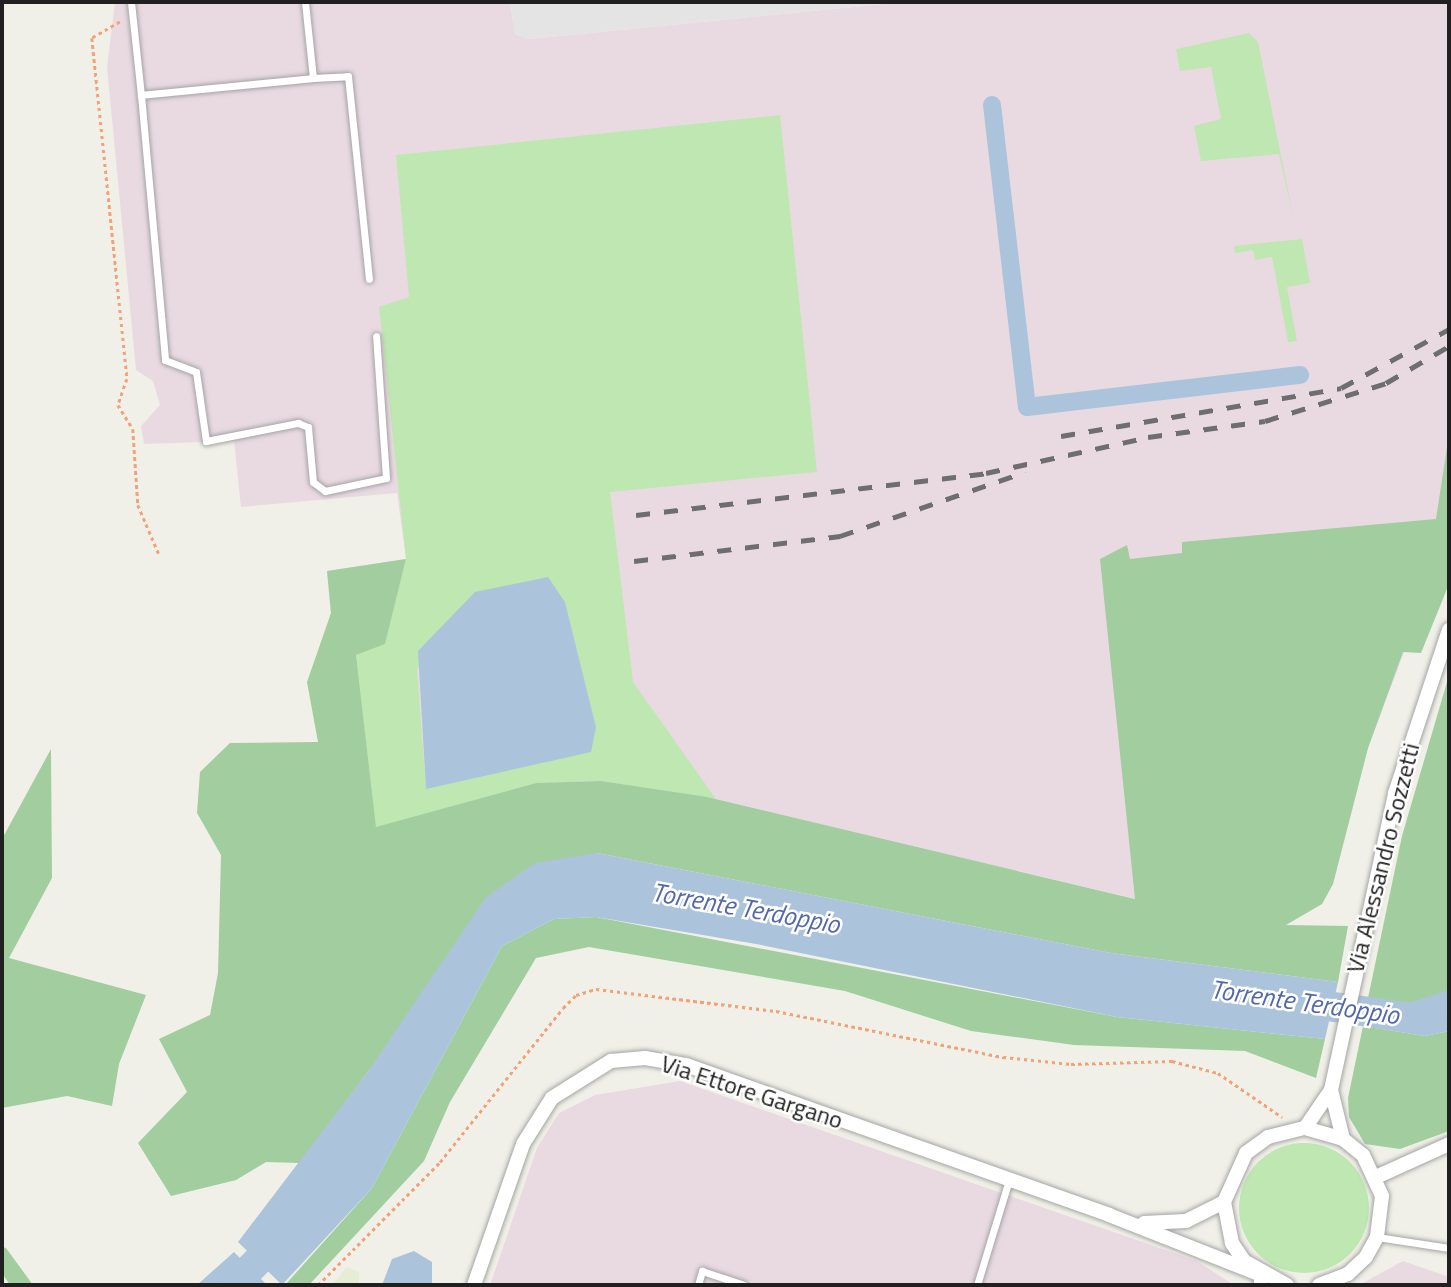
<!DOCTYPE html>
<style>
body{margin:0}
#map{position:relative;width:1451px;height:1287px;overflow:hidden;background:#f0f0e8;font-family:"Titillium Web",sans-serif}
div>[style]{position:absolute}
.industrial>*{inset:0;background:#e9dae2}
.farmland>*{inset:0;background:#e5edd4}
.grass>*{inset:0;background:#bee7b1}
.round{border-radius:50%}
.forest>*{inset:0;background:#a1cd9f}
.parking>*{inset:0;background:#e4e4e4}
.water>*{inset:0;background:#abc4db}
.canal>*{height:18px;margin:-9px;padding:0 9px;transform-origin:9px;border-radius:9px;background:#abc4db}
.river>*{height:30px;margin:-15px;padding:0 15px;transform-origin:15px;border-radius:15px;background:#abc4db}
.path>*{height:2.5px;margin-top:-1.25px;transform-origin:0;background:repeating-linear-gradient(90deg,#f1a378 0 3.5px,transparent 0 7px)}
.roads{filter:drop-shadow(0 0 2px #a4a4a4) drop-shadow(0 0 2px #a4a4a4)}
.service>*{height:7px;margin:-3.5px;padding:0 3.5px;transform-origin:3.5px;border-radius:3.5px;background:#fff}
.minor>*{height:14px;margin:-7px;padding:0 7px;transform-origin:7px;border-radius:7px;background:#fff}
.rail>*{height:5px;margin-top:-2.5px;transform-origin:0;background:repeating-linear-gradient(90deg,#6e6e6e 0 14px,transparent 0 28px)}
span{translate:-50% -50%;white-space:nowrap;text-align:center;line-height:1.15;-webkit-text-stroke:5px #fff;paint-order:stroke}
.street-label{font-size:24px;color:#202020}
.water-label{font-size:26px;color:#5268ab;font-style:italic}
.frame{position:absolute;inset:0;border:4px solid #202020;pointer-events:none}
</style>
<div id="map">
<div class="industrial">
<div style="clip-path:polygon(115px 2px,510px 2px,515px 34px,529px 39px,904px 2px,1449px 2px,1449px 533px,1368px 748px,1333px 884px,1322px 904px,1250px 926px,707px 797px,536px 783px,351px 835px,327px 571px,406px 559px,397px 493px,241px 507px,234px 441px,144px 444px,141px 426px,160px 405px,153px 381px,136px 370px,107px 67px)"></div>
<div style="clip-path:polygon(680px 1081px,1197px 1261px,1234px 1285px,490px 1285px,537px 1148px,559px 1113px,595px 1095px)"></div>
<div style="clip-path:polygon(1403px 1261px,1449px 1277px,1449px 1285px,1359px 1285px)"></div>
</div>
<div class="farmland">
<div style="clip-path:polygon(347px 1267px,359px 1272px,359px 1285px,332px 1285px)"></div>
</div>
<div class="grass">
<div style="clip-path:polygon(1249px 33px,1258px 42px,1294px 220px,1279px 154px,1201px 161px,1194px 126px,1221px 119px,1211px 67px,1180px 71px,1176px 49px)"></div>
<div style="clip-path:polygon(evenodd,780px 115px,817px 472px,610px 492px,633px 682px,716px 799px,601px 781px,536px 783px,376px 828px,356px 655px,385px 644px,406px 559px,379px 307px,409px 297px,396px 155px,780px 115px,565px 602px,596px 727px,426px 789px,417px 669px,565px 602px)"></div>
<div style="clip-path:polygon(1302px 239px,1310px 283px,1287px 287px,1297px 341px,1288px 342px,1272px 257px,1255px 260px,1253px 250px,1235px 253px,1234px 246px)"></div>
<div class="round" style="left:1239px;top:1143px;width:130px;height:130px"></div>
</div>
<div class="forest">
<div style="clip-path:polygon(1449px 434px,1449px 584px,1421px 653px,1403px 652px,1368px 748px,1333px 884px,1322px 904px,1286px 925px,1348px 926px,1338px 982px,1111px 953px,597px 853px,369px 1070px,300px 1163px,266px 1162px,236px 1180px,171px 1196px,138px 1143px,187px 1092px,159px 1039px,210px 1015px,218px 973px,221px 855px,197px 813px,200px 772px,230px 743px,318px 742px,307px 682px,331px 613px,327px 571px,406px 559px,385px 644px,356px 655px,376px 827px,536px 783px,601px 781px,707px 797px,1135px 899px,1100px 559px,1127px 545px,1130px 559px,1182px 553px,1182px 542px,1436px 519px)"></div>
<div style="clip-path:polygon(1449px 675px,1449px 993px,1417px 1009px,1368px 998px,1402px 836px)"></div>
<div style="clip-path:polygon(51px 749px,52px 878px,9px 958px,146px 995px,119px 1064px,112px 1106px,67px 1096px,2px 1108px,2px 839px)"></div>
<div style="clip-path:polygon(596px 917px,1117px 1017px,1325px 1039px,1316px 1078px,1245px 1051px,1074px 1045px,971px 1031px,845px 991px,589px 947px,536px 958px,450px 1102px,424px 1161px,309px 1285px,285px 1285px,372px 1188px,502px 946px,554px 919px)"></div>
<div style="clip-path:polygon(1363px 1026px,1425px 1036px,1449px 1031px,1449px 1131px,1400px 1149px,1365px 1144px,1349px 1117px,1348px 1098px)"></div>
<div style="clip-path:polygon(2px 1247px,6px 1248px,33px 1285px,10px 1285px,2px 1273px)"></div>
</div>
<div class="parking">
<div style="clip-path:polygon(510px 2px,904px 2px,529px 39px,515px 34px)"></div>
</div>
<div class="water">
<div style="clip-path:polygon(548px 577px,565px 602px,596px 727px,591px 752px,426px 789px,418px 651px,475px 592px)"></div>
<div style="clip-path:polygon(597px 853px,1111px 953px,1338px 982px,1325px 1039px,1117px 1017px,756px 944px,596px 917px,554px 919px,502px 946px,372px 1188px,282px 1285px,238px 1242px,369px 1070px,486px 897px,535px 863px)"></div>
<div style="clip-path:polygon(1449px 993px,1449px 1031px,1425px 1036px,1363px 1026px,1368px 998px,1417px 1008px)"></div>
<div style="clip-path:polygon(414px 1251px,432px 1262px,432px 1285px,382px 1285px,392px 1259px)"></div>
<div style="clip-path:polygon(234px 1252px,267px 1285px,197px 1285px)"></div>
</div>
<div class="canal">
<div style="left:992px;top:105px;width:304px;rotate:83.4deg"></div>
<div style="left:1027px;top:407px;width:275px;rotate:-6.7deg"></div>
</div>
<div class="river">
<div style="left:1292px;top:1001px;width:120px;rotate:8.1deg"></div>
<div style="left:1411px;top:1018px;width:40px;rotate:-18deg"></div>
<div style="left:234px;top:1285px;width:74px;rotate:-45.5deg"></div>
</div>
<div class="path">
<div style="left:120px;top:22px;width:32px;rotate:150deg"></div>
<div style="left:92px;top:38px;width:343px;rotate:84.1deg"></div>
<div style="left:127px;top:379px;width:28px;rotate:109deg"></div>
<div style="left:118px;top:405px;width:28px;rotate:58deg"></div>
<div style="left:133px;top:429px;width:76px;rotate:86.2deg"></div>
<div style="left:138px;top:505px;width:53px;rotate:66.8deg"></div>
<div style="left:318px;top:1285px;width:173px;rotate:-45.2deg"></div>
<div style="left:440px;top:1162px;width:197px;rotate:-51.4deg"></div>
<div style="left:563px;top:1008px;width:18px;rotate:-45deg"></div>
<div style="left:576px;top:995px;width:21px;rotate:-17deg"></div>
<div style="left:596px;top:989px;width:181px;rotate:7deg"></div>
<div style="left:776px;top:1011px;width:232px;rotate:11.5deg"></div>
<div style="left:1003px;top:1057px;width:68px;rotate:5.9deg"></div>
<div style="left:1071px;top:1064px;width:101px;rotate:-1.7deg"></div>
<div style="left:1172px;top:1061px;width:48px;rotate:14.6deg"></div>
<div style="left:1218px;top:1073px;width:78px;rotate:34.5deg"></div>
</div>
<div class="roads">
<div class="service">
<div style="left:131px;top:2px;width:94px;rotate:83.9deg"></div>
<div style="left:305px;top:2px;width:76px;rotate:84deg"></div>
<div style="left:313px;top:78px;width:35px;rotate:-3deg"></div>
<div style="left:348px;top:76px;width:204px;rotate:84.1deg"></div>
<div style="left:313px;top:78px;width:173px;rotate:174.4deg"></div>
<div style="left:141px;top:95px;width:266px;rotate:84.8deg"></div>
<div style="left:165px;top:360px;width:33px;rotate:21deg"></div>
<div style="left:196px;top:372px;width:70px;rotate:81.8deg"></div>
<div style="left:206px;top:441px;width:94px;rotate:-11.1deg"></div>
<div style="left:298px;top:423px;width:11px;rotate:22deg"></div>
<div style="left:308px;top:427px;width:55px;rotate:84.8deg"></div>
<div style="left:313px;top:482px;width:15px;rotate:37deg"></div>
<div style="left:325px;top:491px;width:62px;rotate:-12deg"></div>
<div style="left:386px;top:478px;width:142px;rotate:-94deg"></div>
<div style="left:1377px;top:1237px;width:73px;rotate:8.7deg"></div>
<div style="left:698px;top:1285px;width:15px;rotate:-74deg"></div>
<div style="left:702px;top:1271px;width:44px;rotate:18.4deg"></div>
<div style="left:977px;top:1285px;width:110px;rotate:-73.1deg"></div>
</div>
<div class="minor">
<div style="left:1331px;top:1090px;width:50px;rotate:76.2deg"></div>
<div style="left:1305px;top:1128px;width:46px;rotate:-55.6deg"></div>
<div style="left:1331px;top:1090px;width:304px;rotate:-77.8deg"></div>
<div style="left:1395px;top:793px;width:172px;rotate:-71.7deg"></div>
<div style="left:1376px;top:1177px;width:80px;rotate:-24.3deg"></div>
<div style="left:1144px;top:1223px;width:42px;rotate:-2.7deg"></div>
<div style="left:1186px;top:1221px;width:42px;rotate:-26.6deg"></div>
<div style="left:474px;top:1285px;width:149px;rotate:-70.8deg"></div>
<div style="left:523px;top:1144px;width:54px;rotate:-57.8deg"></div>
<div style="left:552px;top:1098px;width:70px;rotate:-32.1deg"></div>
<div style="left:611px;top:1061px;width:34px;rotate:-5deg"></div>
<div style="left:645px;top:1058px;width:42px;rotate:9.7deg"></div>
<div style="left:686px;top:1065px;width:449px;rotate:19.5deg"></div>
<div style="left:1109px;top:1215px;width:163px;rotate:21.5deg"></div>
<div style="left:1261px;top:1275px;width:10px;rotate:90deg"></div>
<div style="left:1287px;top:1285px;width:49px;rotate:-150.8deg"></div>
<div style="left:1244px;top:1261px;width:22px;rotate:-124deg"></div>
<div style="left:1232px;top:1243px;width:42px;rotate:-101deg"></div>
<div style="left:1224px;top:1202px;width:54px;rotate:-65.8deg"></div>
<div style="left:1246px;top:1153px;width:27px;rotate:-36deg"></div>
<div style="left:1268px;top:1137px;width:38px;rotate:-14deg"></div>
<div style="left:1305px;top:1128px;width:40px;rotate:16deg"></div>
<div style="left:1343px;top:1139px;width:26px;rotate:39deg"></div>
<div style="left:1363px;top:1155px;width:45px;rotate:65.1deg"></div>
<div style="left:1382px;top:1196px;width:41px;rotate:97deg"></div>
<div style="left:1377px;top:1237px;width:23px;rotate:119deg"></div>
<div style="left:1366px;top:1257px;width:25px;rotate:137deg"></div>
<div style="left:1348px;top:1274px;width:31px;rotate:159deg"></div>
</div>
</div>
<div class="rail">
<div style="left:1061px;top:436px;width:284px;rotate:-9.7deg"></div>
<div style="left:1341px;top:388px;width:123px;rotate:-28.6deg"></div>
<div style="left:636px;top:515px;width:353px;rotate:-6.8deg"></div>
<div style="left:986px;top:473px;width:166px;rotate:-12.5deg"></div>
<div style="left:1148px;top:437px;width:118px;rotate:-7.8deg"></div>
<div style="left:1265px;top:421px;width:127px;rotate:-17.4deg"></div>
<div style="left:1386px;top:383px;width:73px;rotate:-30.4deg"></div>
<div style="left:634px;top:561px;width:208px;rotate:-6.9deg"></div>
<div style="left:840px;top:536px;width:196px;rotate:-19.1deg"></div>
</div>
<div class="street-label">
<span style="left:1383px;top:858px;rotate:-76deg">Via Alessandro Sozzetti</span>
<span style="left:752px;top:1092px;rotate:18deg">Via Ettore Gargano</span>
</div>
<div class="water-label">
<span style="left:746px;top:908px;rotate:10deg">Torrente Terdoppio</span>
<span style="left:1305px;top:1002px;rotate:8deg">Torrente Terdoppio</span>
</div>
<div class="frame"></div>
</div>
